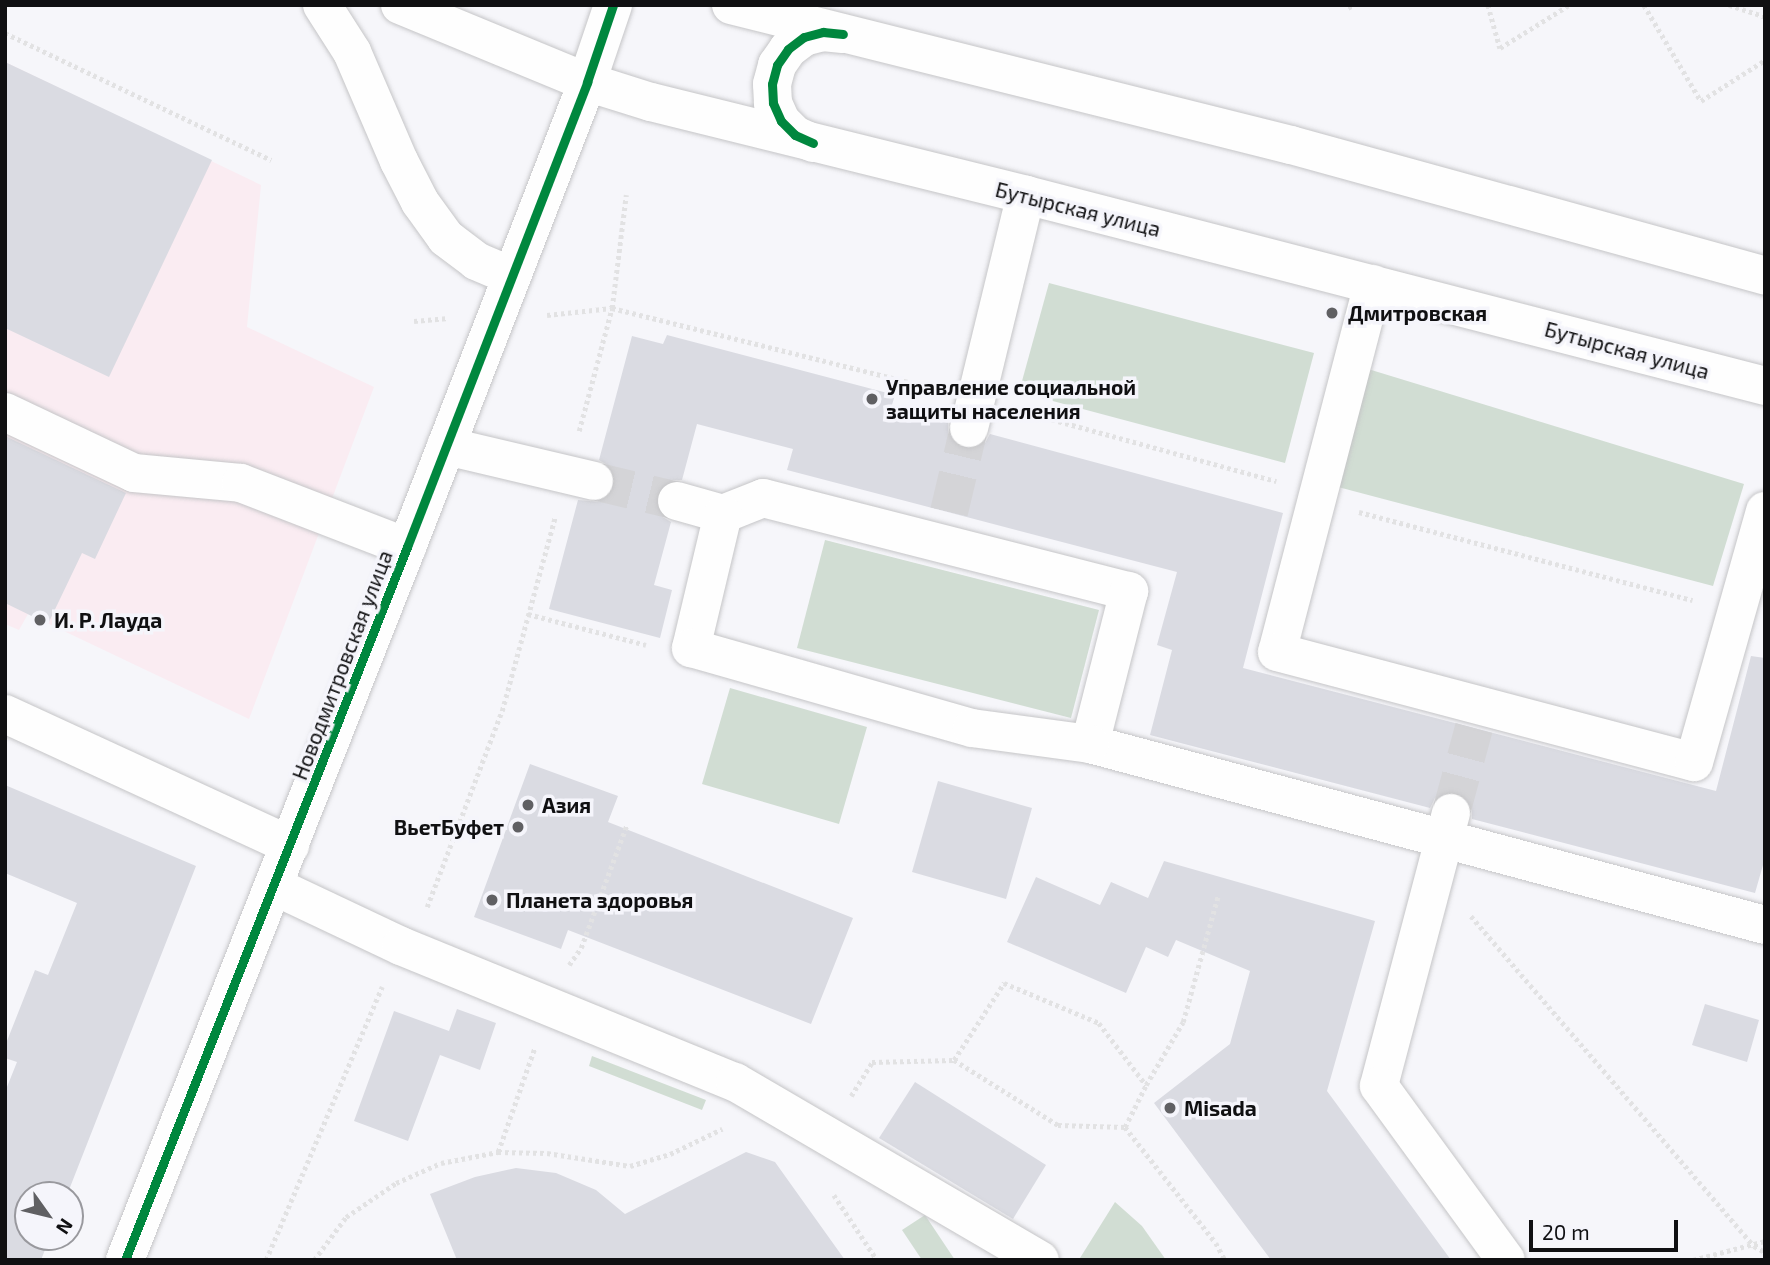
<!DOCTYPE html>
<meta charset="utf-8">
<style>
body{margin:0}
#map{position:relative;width:1770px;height:1265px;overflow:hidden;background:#f6f6fa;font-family:"Exo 2",sans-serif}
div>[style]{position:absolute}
.education>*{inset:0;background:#faecf2}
.green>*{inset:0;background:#d1ddd3}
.building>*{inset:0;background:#dadbe2}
.minor-tunnel>*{height:38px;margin-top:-19px;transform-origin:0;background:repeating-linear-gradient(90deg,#d4d4d7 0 38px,transparent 0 57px)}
.path>*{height:4.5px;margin-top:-2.25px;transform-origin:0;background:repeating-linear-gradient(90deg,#e2e2e3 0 3.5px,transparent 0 7px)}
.roads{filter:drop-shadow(0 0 2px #c5c5c7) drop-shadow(0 0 2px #c5c5c7)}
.minor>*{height:38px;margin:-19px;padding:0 19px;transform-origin:19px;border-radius:19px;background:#fefefe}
.major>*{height:38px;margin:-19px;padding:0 19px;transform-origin:19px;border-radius:19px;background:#fefefe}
.cycleway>*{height:9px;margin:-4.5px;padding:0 4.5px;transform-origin:4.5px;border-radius:4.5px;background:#00873e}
.dots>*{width:19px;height:19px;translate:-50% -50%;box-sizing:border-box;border:4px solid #f5f5fb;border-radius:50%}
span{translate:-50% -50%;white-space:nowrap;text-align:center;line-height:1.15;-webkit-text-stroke:7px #f5f5fb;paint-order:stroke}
.street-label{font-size:21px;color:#101012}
.poi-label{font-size:21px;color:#101012;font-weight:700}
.left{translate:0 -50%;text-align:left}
.right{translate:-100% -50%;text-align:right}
.frame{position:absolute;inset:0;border:7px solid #101012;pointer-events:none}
.north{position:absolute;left:14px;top:1181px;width:70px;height:70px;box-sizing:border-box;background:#f5f5fb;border:2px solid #99999e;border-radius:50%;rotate:124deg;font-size:19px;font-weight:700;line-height:28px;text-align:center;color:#101012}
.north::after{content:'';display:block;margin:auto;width:24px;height:32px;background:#606063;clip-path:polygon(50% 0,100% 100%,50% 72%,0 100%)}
.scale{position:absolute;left:1529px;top:1220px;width:149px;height:32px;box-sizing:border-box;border:4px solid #101012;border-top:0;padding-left:9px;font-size:21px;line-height:24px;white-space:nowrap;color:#101012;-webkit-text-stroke:5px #f5f5fb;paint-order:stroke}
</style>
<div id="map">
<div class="education">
<div style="clip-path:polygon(5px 62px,261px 185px,247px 327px,374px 387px,249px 719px,28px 614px,19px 630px,5px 624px)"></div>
</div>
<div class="green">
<div style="clip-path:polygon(1049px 283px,1314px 353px,1285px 463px,1019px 392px)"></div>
<div style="clip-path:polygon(1368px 369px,1744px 484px,1713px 586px,1338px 487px)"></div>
<div style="clip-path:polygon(825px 540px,1099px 610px,1071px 718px,797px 648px)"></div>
<div style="clip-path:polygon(730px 688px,867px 727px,839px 824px,702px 784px)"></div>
<div style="clip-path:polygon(592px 1056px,706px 1100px,702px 1110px,589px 1066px)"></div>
<div style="clip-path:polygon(1115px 1202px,1142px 1226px,1166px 1260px,1080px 1258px)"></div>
<div style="clip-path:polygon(925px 1215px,955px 1260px,922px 1260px,902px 1230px)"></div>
</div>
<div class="building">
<div style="clip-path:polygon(5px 62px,212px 160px,109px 377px,5px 328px)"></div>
<div style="clip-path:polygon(667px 335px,895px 395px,891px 408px,948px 423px,948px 435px,953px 443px,963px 449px,976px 449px,985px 443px,990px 434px,1283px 513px,1243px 668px,1716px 791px,1751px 656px,1765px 658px,1765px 858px,1755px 893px,1472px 819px,1472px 807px,1466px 797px,1457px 792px,1445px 792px,1435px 798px,1430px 808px,1150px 735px,1172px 650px,1157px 645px,1177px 572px,787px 470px,793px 449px,697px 424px,682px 480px,671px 480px,662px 485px,656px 496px,656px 506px,661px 516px,671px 522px,654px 585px,672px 590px,660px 638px,549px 609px,578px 500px,601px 502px,609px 496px,615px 487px,615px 474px,609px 466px,599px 460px,632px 336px,663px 344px)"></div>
<div style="clip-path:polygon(5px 436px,126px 493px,95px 559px,82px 553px,48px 624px,5px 603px)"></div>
<div style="clip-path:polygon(530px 764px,618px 796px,608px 822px,853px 918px,811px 1024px,568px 930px,561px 949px,474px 917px)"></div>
<div style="clip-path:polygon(938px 781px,1032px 808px,1006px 899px,912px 872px)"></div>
<div style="clip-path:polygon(5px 785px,196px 866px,67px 1195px,28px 1195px,28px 1237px,50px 1237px,41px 1260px,5px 1260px,5px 1092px,17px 1062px,5px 1058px,5px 1046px,35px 970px,48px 975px,77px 903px,5px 873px)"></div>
<div style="clip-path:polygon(1164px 861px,1375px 921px,1327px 1091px,1451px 1260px,1271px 1260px,1154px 1103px,1230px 1044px,1250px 971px,1176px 940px,1168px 957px,1146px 947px,1126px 993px,1007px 942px,1036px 877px,1100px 905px,1111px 882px,1148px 898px)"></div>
<div style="clip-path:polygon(1705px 1004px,1759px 1020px,1747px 1062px,1692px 1045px)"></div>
<div style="clip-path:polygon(457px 1009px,496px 1023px,480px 1070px,440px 1055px,408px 1141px,354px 1121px,394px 1011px,449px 1031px)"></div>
<div style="clip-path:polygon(915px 1082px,1046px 1165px,1013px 1219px,879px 1138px)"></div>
<div style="clip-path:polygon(746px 1152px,775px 1162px,845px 1260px,457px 1260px,430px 1194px,475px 1177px,516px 1168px,556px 1173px,596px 1190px,625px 1214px)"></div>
</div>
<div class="minor-tunnel">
<div style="left:594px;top:481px;width:85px;rotate:13.5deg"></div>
<div style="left:949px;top:512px;width:86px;rotate:-76.6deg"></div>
<div style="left:1451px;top:813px;width:88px;rotate:-74.9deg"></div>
</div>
<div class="path">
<div style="left:1488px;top:5px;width:45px;rotate:74.4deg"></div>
<div style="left:1500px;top:48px;width:81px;rotate:-31.9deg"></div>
<div style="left:1644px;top:5px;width:112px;rotate:59.3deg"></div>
<div style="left:1701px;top:101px;width:76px;rotate:-32.6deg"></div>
<div style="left:1729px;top:5px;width:38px;rotate:18deg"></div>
<div style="left:1348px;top:8px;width:6px;rotate:-31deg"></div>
<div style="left:5px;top:33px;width:295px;rotate:25.5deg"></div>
<div style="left:547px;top:315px;width:65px;rotate:-6.1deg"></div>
<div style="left:612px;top:308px;width:330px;rotate:14deg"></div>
<div style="left:414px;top:321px;width:32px;rotate:-5deg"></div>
<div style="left:1018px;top:410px;width:268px;rotate:15.4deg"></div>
<div style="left:579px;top:431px;width:127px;rotate:-75deg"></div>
<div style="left:612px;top:308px;width:114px;rotate:-82.9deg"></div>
<div style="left:1359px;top:512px;width:345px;rotate:14.8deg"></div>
<div style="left:528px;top:614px;width:122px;rotate:14.7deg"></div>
<div style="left:427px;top:907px;width:210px;rotate:-69.1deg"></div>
<div style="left:502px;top:711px;width:201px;rotate:-74.7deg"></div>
<div style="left:1471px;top:916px;width:435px;rotate:49.4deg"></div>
<div style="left:1754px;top:1246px;width:13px;rotate:29deg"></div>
<div style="left:569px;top:965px;width:21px;rotate:-55deg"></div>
<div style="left:581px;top:948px;width:132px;rotate:-69.6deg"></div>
<div style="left:954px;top:1060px;width:92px;rotate:-57deg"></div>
<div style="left:1004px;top:983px;width:103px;rotate:22.8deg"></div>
<div style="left:1099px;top:1023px;width:78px;rotate:52.8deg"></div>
<div style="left:851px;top:1096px;width:40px;rotate:-58deg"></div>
<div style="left:872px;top:1062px;width:82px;rotate:-1.4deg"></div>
<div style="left:954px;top:1060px;width:123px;rotate:32deg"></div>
<div style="left:1058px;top:1125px;width:67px;rotate:1.7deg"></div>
<div style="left:1125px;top:1127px;width:147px;rotate:51.9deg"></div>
<div style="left:1216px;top:1243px;width:19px;rotate:62deg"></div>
<div style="left:1125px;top:1127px;width:47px;rotate:-63.4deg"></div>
<div style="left:1146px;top:1085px;width:73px;rotate:-59.6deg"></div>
<div style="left:1183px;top:1022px;width:131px;rotate:-74.5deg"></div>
<div style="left:498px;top:1152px;width:111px;rotate:-70.6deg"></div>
<div style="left:834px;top:1195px;width:78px;rotate:56.5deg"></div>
<div style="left:266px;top:1260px;width:297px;rotate:-67deg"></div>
<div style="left:314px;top:1260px;width:54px;rotate:-53.3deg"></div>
<div style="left:346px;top:1217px;width:60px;rotate:-34.2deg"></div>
<div style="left:396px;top:1183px;width:49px;rotate:-24deg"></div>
<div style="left:441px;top:1163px;width:58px;rotate:-10.9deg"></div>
<div style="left:498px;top:1152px;width:49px;rotate:1.2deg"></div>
<div style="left:547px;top:1153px;width:84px;rotate:8.9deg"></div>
<div style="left:630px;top:1166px;width:42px;rotate:-16.7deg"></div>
<div style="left:670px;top:1154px;width:58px;rotate:-25.7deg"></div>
<div style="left:1693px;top:1260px;width:74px;rotate:-14.8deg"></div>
</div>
<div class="roads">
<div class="minor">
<div style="left:322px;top:5px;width:56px;rotate:57.4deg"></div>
<div style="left:352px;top:52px;width:119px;rotate:66.7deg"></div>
<div style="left:399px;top:161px;width:46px;rotate:62.9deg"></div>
<div style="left:420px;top:202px;width:44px;rotate:54.2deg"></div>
<div style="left:446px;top:238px;width:38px;rotate:37deg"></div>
<div style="left:476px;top:261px;width:39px;rotate:23deg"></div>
<div style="left:813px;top:143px;width:20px;rotate:-156deg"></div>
<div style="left:795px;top:135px;width:20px;rotate:-135deg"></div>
<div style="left:781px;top:121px;width:20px;rotate:-114deg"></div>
<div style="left:773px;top:103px;width:19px;rotate:-93deg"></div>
<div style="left:772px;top:84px;width:20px;rotate:-75deg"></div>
<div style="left:777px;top:65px;width:19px;rotate:-55deg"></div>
<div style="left:788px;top:49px;width:20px;rotate:-37deg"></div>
<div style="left:804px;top:37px;width:20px;rotate:-15deg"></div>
<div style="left:823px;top:32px;width:20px;rotate:6deg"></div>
<div style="left:1373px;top:284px;width:380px;rotate:104.6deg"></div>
<div style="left:1277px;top:652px;width:431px;rotate:14.8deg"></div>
<div style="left:1694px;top:762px;width:261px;rotate:-74.2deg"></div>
<div style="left:5px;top:412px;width:143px;rotate:25.3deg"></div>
<div style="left:134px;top:473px;width:107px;rotate:5.3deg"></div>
<div style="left:241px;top:483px;width:178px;rotate:21.1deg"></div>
<div style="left:969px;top:428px;width:240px;rotate:-76.3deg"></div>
<div style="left:446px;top:446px;width:152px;rotate:13.3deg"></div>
<div style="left:677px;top:501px;width:48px;rotate:15.8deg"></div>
<div style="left:723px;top:514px;width:43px;rotate:-21.8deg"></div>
<div style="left:763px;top:498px;width:378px;rotate:14.3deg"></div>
<div style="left:1129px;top:591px;width:158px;rotate:104.3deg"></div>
<div style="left:1090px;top:744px;width:699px;rotate:15.01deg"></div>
<div style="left:723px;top:514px;width:138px;rotate:103.4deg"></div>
<div style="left:691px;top:648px;width:292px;rotate:15.9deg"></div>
<div style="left:972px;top:728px;width:119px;rotate:7.7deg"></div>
<div style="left:5px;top:714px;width:314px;rotate:24.7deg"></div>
<div style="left:1451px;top:813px;width:282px;rotate:104.8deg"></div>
<div style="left:1379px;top:1086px;width:215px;rotate:53.9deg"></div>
<div style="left:274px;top:886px;width:140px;rotate:25.3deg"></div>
<div style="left:401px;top:946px;width:361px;rotate:22.2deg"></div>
<div style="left:735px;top:1082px;width:353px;rotate:30.3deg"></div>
<div style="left:125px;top:1260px;width:767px;rotate:-68.42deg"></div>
<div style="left:407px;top:547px;width:499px;rotate:-68.8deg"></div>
<div style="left:587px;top:82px;width:81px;rotate:-71.3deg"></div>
</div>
<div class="major">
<div style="left:400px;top:5px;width:202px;rotate:22.4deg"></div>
<div style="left:587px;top:82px;width:67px;rotate:17.4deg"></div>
<div style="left:651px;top:102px;width:386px;rotate:13.9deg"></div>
<div style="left:1026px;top:195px;width:763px;rotate:14.49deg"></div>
<div style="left:731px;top:5px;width:577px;rotate:14.04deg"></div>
<div style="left:1291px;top:145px;width:492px;rotate:15.4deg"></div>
</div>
</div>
<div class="cycleway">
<div style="left:813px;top:143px;width:20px;rotate:-156deg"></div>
<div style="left:795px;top:135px;width:20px;rotate:-135deg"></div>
<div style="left:781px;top:121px;width:20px;rotate:-114deg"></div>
<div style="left:773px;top:103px;width:19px;rotate:-93deg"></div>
<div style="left:772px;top:84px;width:20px;rotate:-75deg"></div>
<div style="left:777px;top:65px;width:19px;rotate:-55deg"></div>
<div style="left:788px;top:49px;width:20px;rotate:-37deg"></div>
<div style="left:804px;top:37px;width:20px;rotate:-15deg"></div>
<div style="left:823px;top:32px;width:20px;rotate:6deg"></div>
<div style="left:125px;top:1260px;width:767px;rotate:-68.42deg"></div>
<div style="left:407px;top:547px;width:499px;rotate:-68.8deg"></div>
<div style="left:587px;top:82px;width:81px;rotate:-71.3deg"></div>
</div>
<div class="dots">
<div style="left:1332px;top:313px;background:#606063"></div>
<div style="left:872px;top:399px;background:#606063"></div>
<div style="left:40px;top:620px;background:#606063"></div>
<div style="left:528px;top:805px;background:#606063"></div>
<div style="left:518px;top:827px;background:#606063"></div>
<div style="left:492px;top:900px;background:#606063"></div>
<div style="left:1170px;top:1108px;background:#606063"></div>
</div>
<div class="street-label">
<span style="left:1078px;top:209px;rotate:14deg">Бутырская улица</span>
<span style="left:1627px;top:350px;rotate:15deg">Бутырская улица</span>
<span style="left:342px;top:665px;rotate:-69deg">Новодмитровская улица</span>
</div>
<div class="poi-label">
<span class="left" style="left:1348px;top:313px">Дмитровская</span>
<span class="left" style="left:886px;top:399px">Управление социальной<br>защиты населения</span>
<span class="left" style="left:54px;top:620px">И. Р. Лауда</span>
<span class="left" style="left:542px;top:805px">Азия</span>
<span class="right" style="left:504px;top:827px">ВьетБуфет</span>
<span class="left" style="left:506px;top:900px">Планета здоровья</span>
<span class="left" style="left:1184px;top:1108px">Misada</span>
</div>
<div class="frame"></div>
<div class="north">N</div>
<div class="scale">20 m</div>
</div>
